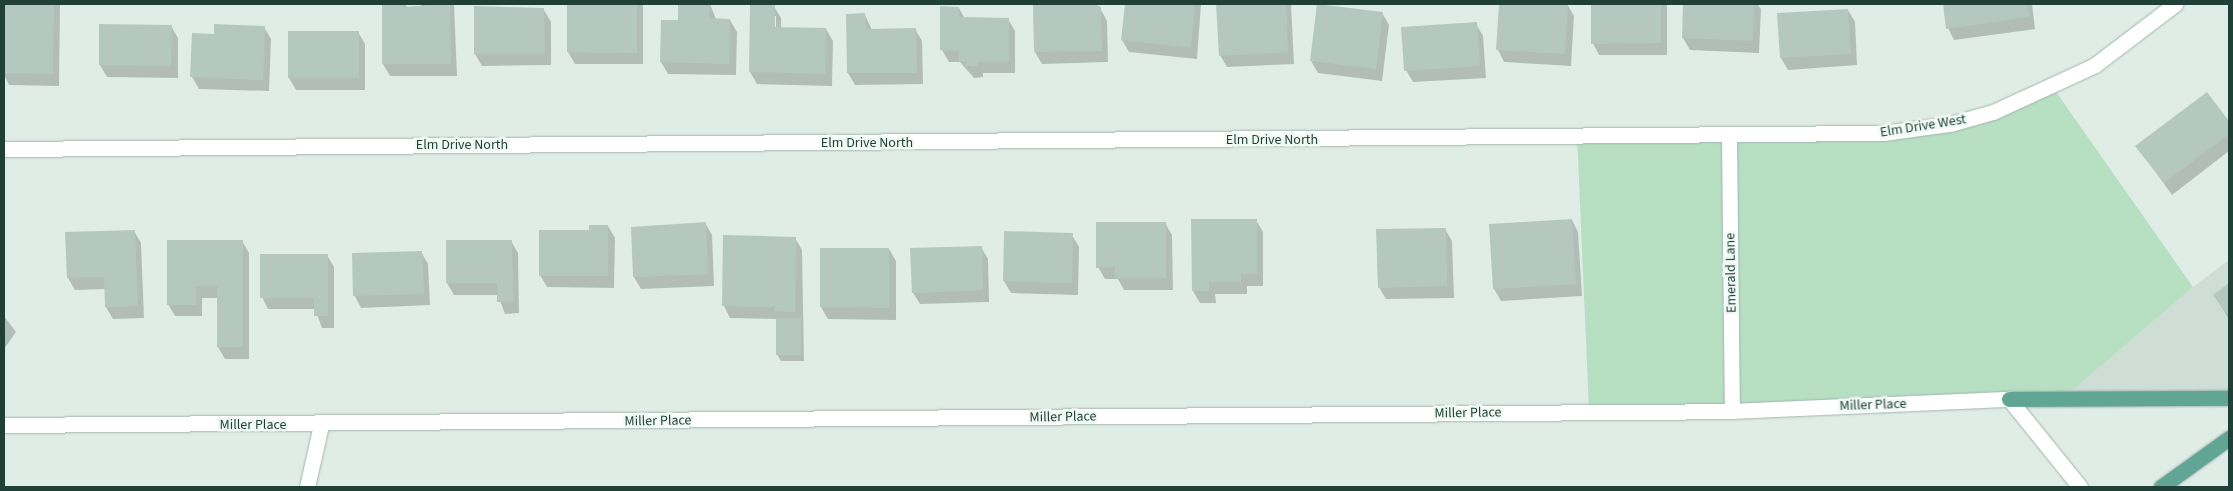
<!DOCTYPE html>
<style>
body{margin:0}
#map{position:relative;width:2233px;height:491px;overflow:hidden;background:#e0ede7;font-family:"Source Sans 3",sans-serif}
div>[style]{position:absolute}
.built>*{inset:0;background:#ceddd6}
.green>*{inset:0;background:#b7e0c3}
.shadow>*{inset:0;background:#0003}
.building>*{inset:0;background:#b5c8c0}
.roads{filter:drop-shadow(0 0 1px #a2b5af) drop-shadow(0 0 1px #a2b5af)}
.minor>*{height:15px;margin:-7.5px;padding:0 7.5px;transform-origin:7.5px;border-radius:7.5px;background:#fff}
.major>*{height:15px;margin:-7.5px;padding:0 7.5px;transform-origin:7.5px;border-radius:7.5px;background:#61a695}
span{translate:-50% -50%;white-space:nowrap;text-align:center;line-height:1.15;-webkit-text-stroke:5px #f1f9f5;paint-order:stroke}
.street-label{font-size:14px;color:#1f3f37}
.frame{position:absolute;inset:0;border:5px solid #1f3f37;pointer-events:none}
</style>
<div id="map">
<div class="built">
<div style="clip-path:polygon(2229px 260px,2229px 394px,2067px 395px,2193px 287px)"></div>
</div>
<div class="green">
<div style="clip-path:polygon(2054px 89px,2193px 287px,2067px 395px,1589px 410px,1577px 136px,1951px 131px)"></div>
</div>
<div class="shadow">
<div style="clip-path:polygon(4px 4px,60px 4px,59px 86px,9px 85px,4px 75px)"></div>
<div style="clip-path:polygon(383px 4px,405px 4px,408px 8px,421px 7px,421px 4px,454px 4px,457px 76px,390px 76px,383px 64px)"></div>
<div style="clip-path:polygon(568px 4px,643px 4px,643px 64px,575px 64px,568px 52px)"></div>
<div style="clip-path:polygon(679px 4px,710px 4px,716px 19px,730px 20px,737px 32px,736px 75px,668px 74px,661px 62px,679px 21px)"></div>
<div style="clip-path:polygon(1052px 4px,1088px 4px,1100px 8px,1107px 21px,1108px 62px,1042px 64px,1035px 52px)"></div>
<div style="clip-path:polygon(1126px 4px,1201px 4px,1197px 59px,1129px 52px,1122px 40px)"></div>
<div style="clip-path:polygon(1217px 4px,1291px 4px,1294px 64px,1227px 67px,1220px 55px)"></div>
<div style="clip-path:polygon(1500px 4px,1567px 4px,1574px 16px,1571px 66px,1504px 62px,1498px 50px)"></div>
<div style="clip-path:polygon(1592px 4px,1667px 4px,1667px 55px,1599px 55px,1593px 43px)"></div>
<div style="clip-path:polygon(1684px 4px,1757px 4px,1761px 9px,1759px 53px,1690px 50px,1683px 38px)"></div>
<div style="clip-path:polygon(1944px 4px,2032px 4px,2035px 29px,1954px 40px,1948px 28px)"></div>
<div style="clip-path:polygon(evenodd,774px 6px,781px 18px,781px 28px,826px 29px,833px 41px,832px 86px,757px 84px,750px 72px,774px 6px,774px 16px,776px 16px,776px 33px,773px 33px,774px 16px)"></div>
<div style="clip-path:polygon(959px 8px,965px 19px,1008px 19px,1015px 31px,1015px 73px,983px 73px,983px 77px,974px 78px,960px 62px,949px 62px,942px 50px)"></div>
<div style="clip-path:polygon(544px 10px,551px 22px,551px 65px,482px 66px,475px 54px)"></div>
<div style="clip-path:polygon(1848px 10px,1855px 22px,1857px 65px,1788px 70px,1781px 58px)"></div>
<div style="clip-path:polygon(1382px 13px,1389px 25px,1382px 81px,1318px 73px,1311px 61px)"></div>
<div style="clip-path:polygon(847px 15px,865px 15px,872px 30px,915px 29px,922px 41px,923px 84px,855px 85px,848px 73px)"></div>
<div style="clip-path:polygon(1476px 24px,1483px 36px,1486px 78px,1413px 82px,1406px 70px)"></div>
<div style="clip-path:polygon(101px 26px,171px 26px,178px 38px,178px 78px,107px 77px,100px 65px)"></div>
<div style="clip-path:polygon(264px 27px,271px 39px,269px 91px,199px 89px,192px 77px,215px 36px)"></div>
<div style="clip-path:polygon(358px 32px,365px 44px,365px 90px,296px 90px,289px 78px)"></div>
<div style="clip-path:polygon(2207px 93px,2229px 123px,2229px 151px,2172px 195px,2137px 146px)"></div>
<div style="clip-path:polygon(1256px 220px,1263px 232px,1263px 286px,1247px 286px,1247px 294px,1215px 294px,1216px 303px,1200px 303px,1193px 291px)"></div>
<div style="clip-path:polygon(1572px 220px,1578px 232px,1582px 296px,1501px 301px,1494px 289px)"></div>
<div style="clip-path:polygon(705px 223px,712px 235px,714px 286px,641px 289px,634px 277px,633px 228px)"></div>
<div style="clip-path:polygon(1165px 223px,1172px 235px,1173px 290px,1124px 290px,1118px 279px,1105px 279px,1098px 267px)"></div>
<div style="clip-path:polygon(608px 226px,615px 238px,614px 288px,547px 287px,540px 275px,590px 231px)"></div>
<div style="clip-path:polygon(1445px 229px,1452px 241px,1454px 298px,1386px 299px,1379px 287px)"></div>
<div style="clip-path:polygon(134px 231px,141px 243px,144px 318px,113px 319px,106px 307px,106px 289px,75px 290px,68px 278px)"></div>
<div style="clip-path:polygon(1072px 235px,1079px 247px,1078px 295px,1011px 293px,1004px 281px)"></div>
<div style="clip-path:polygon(795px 238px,802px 250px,804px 361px,781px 361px,777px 354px,777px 319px,730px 318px,724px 306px)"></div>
<div style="clip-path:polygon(242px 241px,249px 253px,249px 359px,225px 359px,218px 347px,218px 298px,202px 298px,202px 316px,175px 316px,168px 304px)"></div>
<div style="clip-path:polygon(511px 241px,518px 253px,519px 313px,505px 314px,498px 295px,454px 295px,447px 283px)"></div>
<div style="clip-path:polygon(981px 247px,988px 259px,989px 302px,920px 304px,913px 293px)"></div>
<div style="clip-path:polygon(889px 249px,896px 261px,896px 320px,828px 319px,821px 307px)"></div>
<div style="clip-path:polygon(421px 252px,428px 264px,430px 305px,361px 308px,355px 296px)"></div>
<div style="clip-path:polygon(327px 255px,334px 267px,334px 328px,322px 328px,315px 309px,268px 309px,262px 297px)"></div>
<div style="clip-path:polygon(2229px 285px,2229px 319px,2215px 296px)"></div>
<div style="clip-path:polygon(4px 316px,16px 332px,4px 349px)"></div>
</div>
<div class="building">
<div style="clip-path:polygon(4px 4px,54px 4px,53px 74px,4px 73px)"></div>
<div style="clip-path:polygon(382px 4px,402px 4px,402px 7px,450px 4px,451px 64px,382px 64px)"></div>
<div style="clip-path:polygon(567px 4px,637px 4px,637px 53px,567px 52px)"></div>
<div style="clip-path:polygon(678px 4px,710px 4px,709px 18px,730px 19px,729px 64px,660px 62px,661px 20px,678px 20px)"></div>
<div style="clip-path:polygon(750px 4px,775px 4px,775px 27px,826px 28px,825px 74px,749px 72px)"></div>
<div style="clip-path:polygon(1033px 4px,1095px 4px,1101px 7px,1102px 51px,1034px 52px)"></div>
<div style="clip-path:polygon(1125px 4px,1195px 4px,1191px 48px,1121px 40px)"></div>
<div style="clip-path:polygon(1216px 4px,1286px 4px,1288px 52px,1219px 56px)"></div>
<div style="clip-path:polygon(1317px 4px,1383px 12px,1376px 69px,1310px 61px)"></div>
<div style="clip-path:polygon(1499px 4px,1568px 4px,1565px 54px,1496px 50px)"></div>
<div style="clip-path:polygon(1591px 4px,1661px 4px,1661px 43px,1591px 44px)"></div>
<div style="clip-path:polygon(1683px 4px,1754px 4px,1753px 41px,1682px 38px)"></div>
<div style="clip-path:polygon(1943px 4px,2027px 4px,2029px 17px,1946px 29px)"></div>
<div style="clip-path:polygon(474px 6px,544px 8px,545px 54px,474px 54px)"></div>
<div style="clip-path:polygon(940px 6px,959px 7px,959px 17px,1009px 18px,1009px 62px,977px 62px,977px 66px,966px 66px,966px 62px,959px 62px,959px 51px,940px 50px)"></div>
<div style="clip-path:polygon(1848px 9px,1851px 54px,1780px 58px,1777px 13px)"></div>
<div style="clip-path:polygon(865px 13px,866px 29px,916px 28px,917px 73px,847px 73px,846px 14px)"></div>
<div style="clip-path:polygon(1477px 22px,1480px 66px,1404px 71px,1401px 27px)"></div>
<div style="clip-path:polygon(99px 24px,172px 25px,171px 66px,99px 65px)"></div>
<div style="clip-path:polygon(214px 24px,265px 26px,263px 80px,190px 77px,192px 33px,214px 34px)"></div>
<div style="clip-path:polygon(288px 31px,359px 31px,359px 78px,288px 78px)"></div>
<div style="clip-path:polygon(2207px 92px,2229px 121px,2229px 134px,2164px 183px,2135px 146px)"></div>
<div style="clip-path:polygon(1191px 219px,1257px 219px,1257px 274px,1241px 274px,1241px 282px,1209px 282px,1209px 291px,1192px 291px)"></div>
<div style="clip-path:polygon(1572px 219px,1576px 284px,1493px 289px,1489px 224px)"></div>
<div style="clip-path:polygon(706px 222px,708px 274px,633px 277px,631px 227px)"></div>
<div style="clip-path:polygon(1096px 222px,1166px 222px,1166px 278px,1115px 278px,1115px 267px,1096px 268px)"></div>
<div style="clip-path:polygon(589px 225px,608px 225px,608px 276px,539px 276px,539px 230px,589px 230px)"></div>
<div style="clip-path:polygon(1446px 228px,1447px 286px,1378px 288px,1376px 229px)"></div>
<div style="clip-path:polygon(135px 230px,138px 306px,105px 307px,104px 277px,67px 278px,65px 232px)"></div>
<div style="clip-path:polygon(1004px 231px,1073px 233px,1072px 283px,1003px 281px)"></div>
<div style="clip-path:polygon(723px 235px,796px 237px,795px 312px,774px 311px,774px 307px,722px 306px)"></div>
<div style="clip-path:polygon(167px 240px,243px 240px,243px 347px,217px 347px,217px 286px,196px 286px,196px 305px,167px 305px)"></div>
<div style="clip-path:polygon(446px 240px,512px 240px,513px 302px,497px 302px,497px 283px,446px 283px)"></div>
<div style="clip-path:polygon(982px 246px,983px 290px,912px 293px,910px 248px)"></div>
<div style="clip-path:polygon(820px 248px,889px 248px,889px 308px,820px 307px)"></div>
<div style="clip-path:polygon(422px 251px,424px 294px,353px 296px,352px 253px)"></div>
<div style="clip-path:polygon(260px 254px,328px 254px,328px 316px,314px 316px,314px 298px,260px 298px)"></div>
<div style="clip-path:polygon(2229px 283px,2229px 317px,2213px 295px)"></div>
<div style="clip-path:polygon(776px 318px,801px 318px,801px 355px,776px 355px)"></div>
</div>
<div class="roads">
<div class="minor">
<div style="left:1729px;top:136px;width:275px;rotate:89.4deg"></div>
<div style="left:4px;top:149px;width:1879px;rotate:-0.49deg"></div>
<div style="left:1883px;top:133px;width:68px;rotate:-7.7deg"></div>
<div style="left:1950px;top:124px;width:45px;rotate:-15.6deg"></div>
<div style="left:1993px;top:112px;width:112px;rotate:-24.7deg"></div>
<div style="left:2095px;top:65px;width:101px;rotate:-37.3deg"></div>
<div style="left:4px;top:425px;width:1728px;rotate:-0.46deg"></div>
<div style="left:1732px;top:411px;width:277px;rotate:-2.5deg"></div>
<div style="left:2009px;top:399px;width:113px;rotate:51.1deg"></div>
<div style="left:307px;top:487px;width:64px;rotate:-77.3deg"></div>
</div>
<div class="major">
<div style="left:2009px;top:399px;width:220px;rotate:-0.3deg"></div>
<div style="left:2161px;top:487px;width:84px;rotate:-35.8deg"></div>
</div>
</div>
<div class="street-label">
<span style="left:1923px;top:126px;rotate:-9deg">Elm Drive West</span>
<span style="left:1272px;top:140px">Elm Drive North</span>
<span style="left:867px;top:143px">Elm Drive North</span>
<span style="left:462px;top:145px">Elm Drive North</span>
<span style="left:1731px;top:273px;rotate:-91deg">Emerald Lane</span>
<span style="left:1873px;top:405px;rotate:-2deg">Miller Place</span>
<span style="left:1468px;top:413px;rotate:-1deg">Miller Place</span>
<span style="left:1063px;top:417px;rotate:-1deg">Miller Place</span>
<span style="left:658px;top:421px;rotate:-1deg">Miller Place</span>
<span style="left:253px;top:425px">Miller Place</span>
</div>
<div class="frame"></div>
</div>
